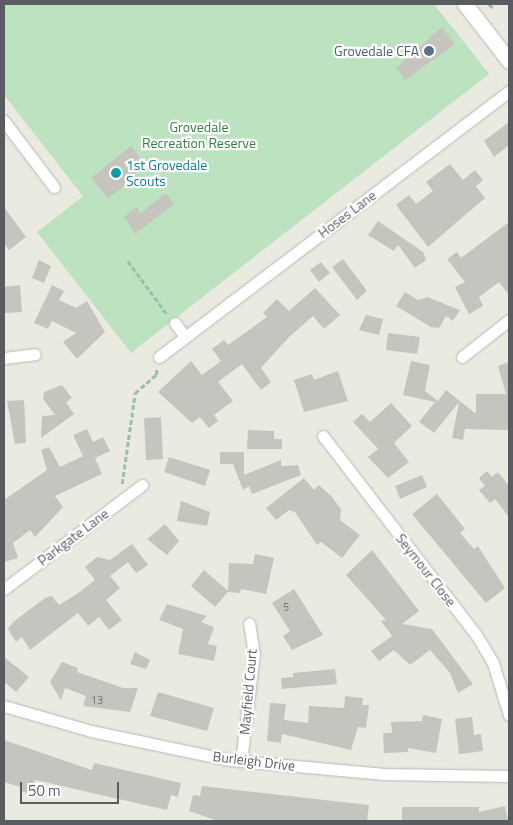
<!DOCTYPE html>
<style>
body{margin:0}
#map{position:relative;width:513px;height:825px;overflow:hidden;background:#ebeae0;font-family:"Titillium Web",sans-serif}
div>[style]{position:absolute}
.green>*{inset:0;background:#bde2c0}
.building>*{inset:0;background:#c6c4be}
.path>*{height:2.5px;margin-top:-1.25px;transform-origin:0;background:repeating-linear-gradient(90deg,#97c2a7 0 5px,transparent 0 7.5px)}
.roads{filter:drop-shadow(0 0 1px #b6b8bd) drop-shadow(0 0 1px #b6b8bd)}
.minor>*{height:11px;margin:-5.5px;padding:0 5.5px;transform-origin:5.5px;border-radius:5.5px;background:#fff}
.tertiary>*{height:15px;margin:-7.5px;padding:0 7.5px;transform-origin:7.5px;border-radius:7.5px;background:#fff}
.dots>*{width:14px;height:14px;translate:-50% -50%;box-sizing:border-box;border:2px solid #fff;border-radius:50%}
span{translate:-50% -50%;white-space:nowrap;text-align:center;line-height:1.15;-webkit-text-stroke:4.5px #fff;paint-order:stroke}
.number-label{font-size:11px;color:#747678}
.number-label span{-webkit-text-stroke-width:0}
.service-label{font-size:14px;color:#4e5e75}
.right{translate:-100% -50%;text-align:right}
.park-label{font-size:14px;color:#388141}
.culture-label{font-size:14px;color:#0d838f}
.left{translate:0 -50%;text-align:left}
.street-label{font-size:14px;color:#595c61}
.frame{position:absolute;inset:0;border:5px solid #595c61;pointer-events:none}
.scale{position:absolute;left:20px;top:782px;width:99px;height:22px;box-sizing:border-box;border:2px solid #595c61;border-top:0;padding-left:6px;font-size:15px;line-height:18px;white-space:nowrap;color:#595c61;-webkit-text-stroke:4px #fff;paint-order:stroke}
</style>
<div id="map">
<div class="green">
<div style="clip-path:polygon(4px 4px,434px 4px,489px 74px,131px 353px,37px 232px,83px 196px,4px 95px)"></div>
</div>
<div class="building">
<div style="clip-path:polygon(442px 27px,455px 44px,405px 80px,396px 68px)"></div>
<div style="clip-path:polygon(509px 122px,509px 145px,494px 157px,484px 141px)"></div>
<div style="clip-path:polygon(131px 146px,144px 163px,134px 171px,138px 176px,108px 198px,91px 178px)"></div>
<div style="clip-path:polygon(450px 164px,463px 180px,475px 170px,483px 180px,476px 186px,485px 198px,428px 247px,396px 205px,409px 195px,416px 204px,433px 191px,426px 182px)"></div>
<div style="clip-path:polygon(166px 193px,174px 204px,135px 234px,124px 217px,136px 207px,141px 213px)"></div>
<div style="clip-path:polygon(4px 207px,26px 237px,9px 250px,4px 244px)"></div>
<div style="clip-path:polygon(378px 221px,423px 252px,426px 260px,415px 268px,398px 245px,394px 251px,368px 235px)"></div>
<div style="clip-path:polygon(509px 222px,509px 295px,499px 282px,479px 297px,483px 306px,469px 314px,455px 287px,465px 282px,447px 259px,457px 252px,461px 258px)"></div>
<div style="clip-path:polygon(343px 259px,367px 291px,357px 300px,332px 267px)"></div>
<div style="clip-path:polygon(39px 260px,51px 266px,44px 283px,32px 278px)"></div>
<div style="clip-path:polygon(321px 262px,330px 273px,319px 282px,310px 270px)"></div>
<div style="clip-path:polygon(20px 285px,22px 312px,4px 313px,4px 287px)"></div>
<div style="clip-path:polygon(52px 285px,64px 291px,59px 300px,76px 308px,87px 301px,105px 332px,77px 359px,63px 342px,76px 333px,52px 321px,48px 329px,34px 323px)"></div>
<div style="clip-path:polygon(315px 288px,340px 315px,324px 329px,313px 316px,289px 337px,261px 368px,271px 382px,261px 390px,242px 364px,218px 382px,233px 401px,214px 415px,218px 421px,209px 428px,200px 417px,192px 423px,158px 392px,191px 361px,202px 375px,221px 361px,212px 349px,224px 340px,228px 345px,267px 317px,263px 313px,277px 299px,289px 311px)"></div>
<div style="clip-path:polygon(405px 292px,418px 300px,427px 297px,460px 310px,453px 321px,446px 316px,439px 328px,431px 327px,396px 306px)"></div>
<div style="clip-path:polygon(366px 315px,383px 319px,379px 335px,359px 330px)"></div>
<div style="clip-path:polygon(388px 333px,420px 337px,417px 354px,386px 350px)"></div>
<div style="clip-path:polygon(411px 361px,430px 365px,425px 391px,438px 401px,446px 390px,476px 414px,476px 394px,509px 394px,509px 430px,465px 429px,463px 440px,452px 438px,459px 402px,434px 433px,419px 422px,435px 402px,403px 395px)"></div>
<div style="clip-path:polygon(509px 362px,509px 394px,506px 394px,498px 366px)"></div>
<div style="clip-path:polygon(338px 371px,348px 401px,304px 412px,294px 380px,312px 374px,314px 380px)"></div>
<div style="clip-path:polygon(62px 385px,72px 398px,66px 402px,74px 414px,41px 438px,42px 416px,55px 415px,43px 399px,44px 392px)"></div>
<div style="clip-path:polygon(24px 400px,26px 443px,15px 444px,7px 401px)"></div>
<div style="clip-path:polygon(391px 403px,412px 426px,394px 443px,409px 462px,388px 478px,368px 457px,378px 449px,353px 422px,362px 414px,370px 422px)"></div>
<div style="clip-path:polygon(161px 417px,163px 459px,146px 460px,144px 418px)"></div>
<div style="clip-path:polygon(87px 429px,93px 442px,103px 437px,110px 451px,95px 458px,102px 474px,55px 496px,63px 507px,35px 537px,30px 530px,13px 543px,18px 558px,4px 562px,4px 500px,47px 470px,41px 450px,49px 447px,60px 467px,83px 456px,73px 435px)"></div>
<div style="clip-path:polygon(248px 430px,274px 431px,274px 439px,282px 439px,282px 449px,247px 449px)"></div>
<div style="clip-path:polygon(220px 452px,244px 452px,244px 475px,281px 460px,281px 466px,298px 465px,301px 475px,252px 494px,249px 486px,243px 490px,233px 464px,220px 464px)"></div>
<div style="clip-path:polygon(169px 457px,210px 470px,205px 486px,164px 472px)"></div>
<div style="clip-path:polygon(487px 471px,492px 477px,498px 472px,509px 486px,509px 517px,495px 499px,490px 503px,479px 490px,485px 486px,479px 478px)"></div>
<div style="clip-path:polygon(422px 475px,427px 487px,400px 499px,395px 486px)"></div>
<div style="clip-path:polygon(304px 478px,314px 490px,319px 485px,331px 496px,341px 509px,340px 520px,360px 535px,342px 558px,321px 542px,317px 545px,295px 512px,289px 510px,276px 520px,266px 508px)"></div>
<div style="clip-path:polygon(437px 494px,465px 529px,460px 533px,474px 549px,478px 546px,505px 588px,486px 603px,412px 514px)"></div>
<div style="clip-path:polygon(181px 501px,210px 512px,207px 526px,177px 521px)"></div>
<div style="clip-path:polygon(165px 524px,179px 541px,167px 555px,147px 539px)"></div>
<div style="clip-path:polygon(132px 544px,148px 565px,136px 573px,128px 562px,110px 576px,120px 588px,106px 600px,122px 620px,109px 630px,99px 617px,88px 626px,78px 613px,30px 650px,22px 637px,16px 642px,8px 629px,13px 622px,45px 598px,52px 596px,59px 605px,77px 594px,95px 580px,85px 567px,97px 557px,110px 560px)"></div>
<div style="clip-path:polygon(372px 550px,419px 611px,402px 624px,432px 629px,473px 684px,458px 693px,450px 673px,430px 650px,410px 665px,394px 650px,379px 661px,371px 651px,392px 636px,381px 621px,386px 620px,346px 575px)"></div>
<div style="clip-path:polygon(255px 554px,274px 558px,266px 594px,241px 589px,240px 593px,228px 592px,215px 607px,191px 586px,204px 570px,228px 591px,229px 563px,253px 564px)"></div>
<div style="clip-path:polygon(294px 589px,323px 635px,292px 650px,283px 636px,290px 631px,272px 603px)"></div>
<div style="clip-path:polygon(167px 604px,207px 616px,201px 622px,214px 627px,208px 644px,217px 646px,214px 661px,178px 654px,183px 629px,159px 620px)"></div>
<div style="clip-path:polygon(135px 652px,150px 660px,146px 669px,130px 664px)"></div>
<div style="clip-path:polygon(4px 657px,29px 677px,16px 692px,4px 682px)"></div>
<div style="clip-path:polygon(62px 662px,78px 668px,77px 672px,123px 688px,138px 688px,130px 712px,83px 706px,86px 696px,65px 688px,61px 700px,50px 682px)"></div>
<div style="clip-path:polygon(335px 669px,337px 684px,282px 689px,281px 678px,293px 677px,293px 673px)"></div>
<div style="clip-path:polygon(158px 692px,214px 708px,207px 731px,150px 716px)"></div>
<div style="clip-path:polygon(345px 696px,363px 698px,362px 705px,369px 705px,366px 728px,358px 727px,351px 750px,282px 734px,281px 743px,267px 741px,270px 703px,286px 704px,284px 720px,308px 723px,309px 706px,344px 708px)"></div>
<div style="clip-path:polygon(423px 715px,442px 719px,436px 753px,408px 748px,408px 752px,384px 753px,383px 733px,392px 733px,391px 722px,422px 721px)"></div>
<div style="clip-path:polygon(472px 717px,474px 735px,481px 734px,483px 751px,459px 754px,455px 719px)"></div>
<div style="clip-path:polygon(4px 740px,92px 770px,94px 763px,181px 783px,178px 797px,171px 795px,167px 810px,35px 780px,31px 794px,20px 791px,21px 787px,4px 782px)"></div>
<div style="clip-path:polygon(202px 786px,369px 805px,367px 821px,218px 821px,189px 811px,193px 795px,200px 796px)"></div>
<div style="clip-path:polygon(505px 806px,508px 821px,402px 821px,402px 807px,479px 807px,479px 812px)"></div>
</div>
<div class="path">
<div style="left:489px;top:4px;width:7px;rotate:45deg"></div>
<div style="left:128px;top:261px;width:66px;rotate:53.7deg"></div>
<div style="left:122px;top:484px;width:92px;rotate:-81.9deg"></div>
<div style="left:135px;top:393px;width:28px;rotate:-41deg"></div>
<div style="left:156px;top:375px;width:7px;rotate:-82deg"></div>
</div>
<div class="roads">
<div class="minor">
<div style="left:4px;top:121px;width:83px;rotate:52.9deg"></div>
<div style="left:175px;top:323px;width:17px;rotate:54deg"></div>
<div style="left:159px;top:357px;width:440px;rotate:-37.2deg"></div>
<div style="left:462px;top:357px;width:60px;rotate:-38.2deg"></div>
<div style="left:4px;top:358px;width:31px;rotate:-7deg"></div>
<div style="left:323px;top:436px;width:252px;rotate:52.4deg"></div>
<div style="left:477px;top:636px;width:31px;rotate:59deg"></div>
<div style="left:493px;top:663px;width:54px;rotate:72.9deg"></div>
<div style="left:4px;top:589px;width:173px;rotate:-37deg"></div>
<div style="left:4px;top:706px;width:91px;rotate:16deg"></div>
<div style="left:91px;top:731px;width:142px;rotate:11.8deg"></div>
<div style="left:230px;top:760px;width:155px;rotate:5.2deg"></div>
<div style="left:384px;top:774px;width:125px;rotate:0.9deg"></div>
<div style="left:241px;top:761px;width:108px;rotate:-83.1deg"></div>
<div style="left:254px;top:654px;width:31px;rotate:-99deg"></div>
</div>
<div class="tertiary">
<div style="left:465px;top:4px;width:72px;rotate:52.3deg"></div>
</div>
</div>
<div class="dots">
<div style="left:429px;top:51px;background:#5c6f8a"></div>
<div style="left:116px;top:173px;background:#0f9aa8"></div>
</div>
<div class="number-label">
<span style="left:286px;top:607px">5</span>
<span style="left:97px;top:700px">13</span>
</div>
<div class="service-label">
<span class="right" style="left:419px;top:51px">Grovedale CFA</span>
</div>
<div class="park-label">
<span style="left:199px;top:135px">Grovedale<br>Recreation Reserve</span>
</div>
<div class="culture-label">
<span class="left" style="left:126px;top:173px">1st Grovedale<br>Scouts</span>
</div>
<div class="street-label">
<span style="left:347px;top:214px;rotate:-37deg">Hoses Lane</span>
<span style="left:73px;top:537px;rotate:-37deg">Parkgate Lane</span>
<span style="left:426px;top:570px;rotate:52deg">Seymour Close</span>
<span style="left:248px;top:692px;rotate:-85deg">Mayfield Court</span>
<span style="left:254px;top:761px;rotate:7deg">Burleigh Drive</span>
</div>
<div class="frame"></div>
<div class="scale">50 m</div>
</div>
